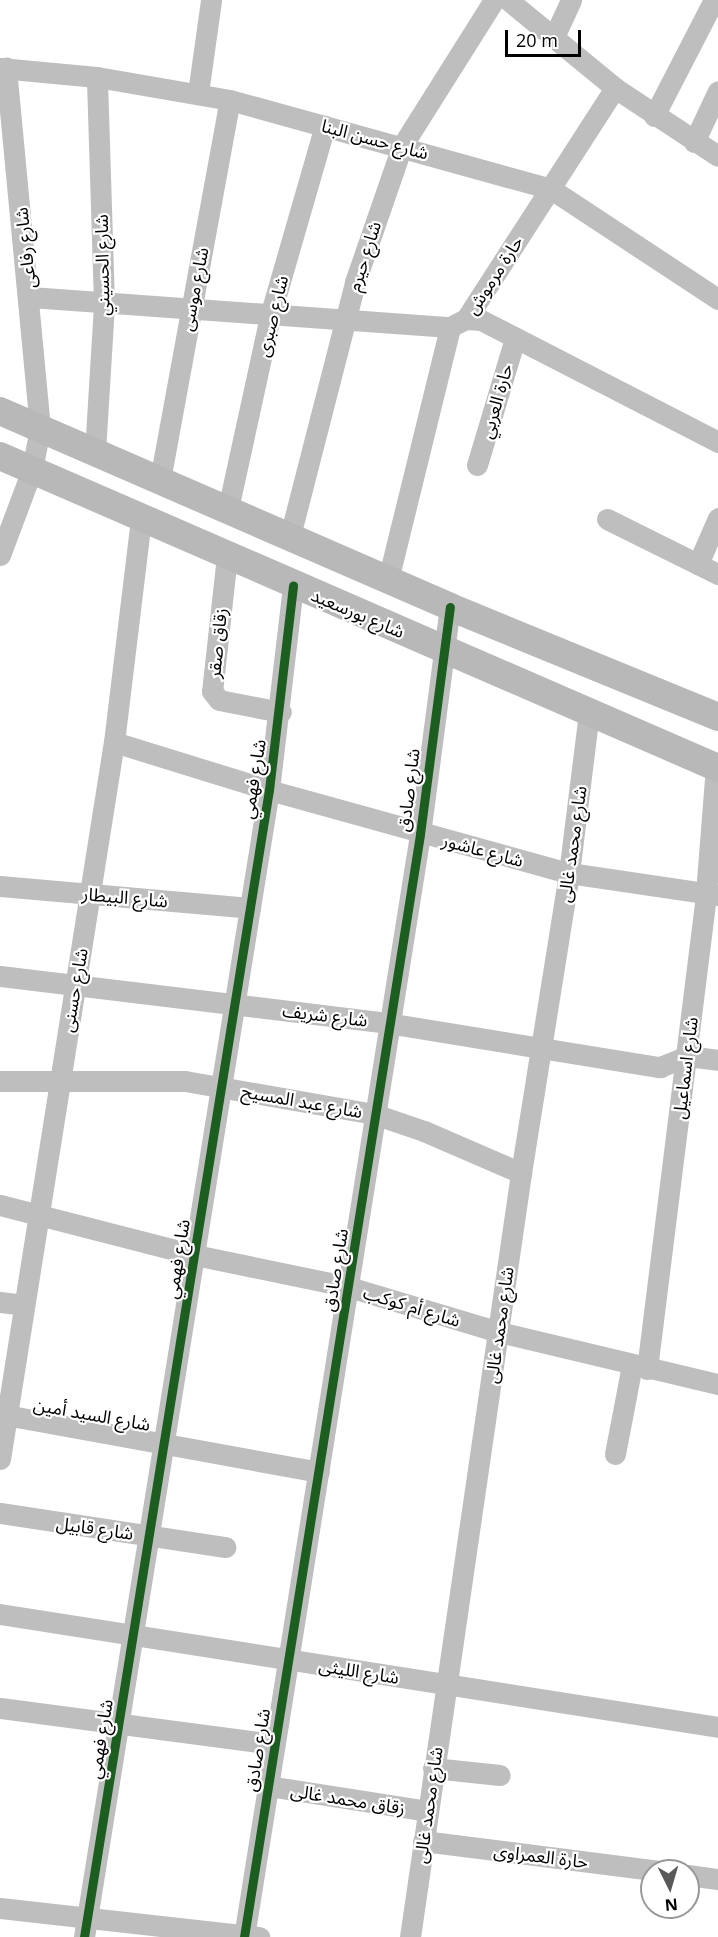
<!DOCTYPE html>
<meta charset="utf-8">
<style>
body{margin:0}
#map{position:relative;width:718px;height:1937px;overflow:hidden;background:#fff;font-family:"Open Sans","Noto Sans Arabic",sans-serif}
div>[style]{position:absolute}
.street>*{height:21px;margin:-10.5px;padding:0 10.5px;transform-origin:10.5px;border-radius:10.5px;background:#bebebe}
.secondary>*{height:28px;margin:-14px;padding:0 14px;transform-origin:14px;border-radius:14px;background:#b8b8b8}
.cycleway>*{height:9px;margin:-4.5px;padding:0 4.5px;transform-origin:4.5px;border-radius:4.5px;background:#1b5e20}
span{translate:-50% -50%;white-space:nowrap;text-align:center;line-height:1.15;-webkit-text-stroke:4.5px #fff;paint-order:stroke}
.street-label{font-size:18px;color:#000}
.north{position:absolute;left:640px;top:1859px;width:60px;height:60px;box-sizing:border-box;background:#fff;border:2px solid #999;border-radius:50%;rotate:175deg;font-size:16px;font-weight:700;line-height:24px;text-align:center;color:#000}
.north::after{content:'';display:block;margin:auto;width:21px;height:27px;background:#595959;clip-path:polygon(50% 0,100% 100%,50% 72%,0 100%)}
.scale{position:absolute;left:505px;top:30px;width:76px;height:27px;box-sizing:border-box;border:3px solid #000;border-top:0;padding-left:8px;font-size:18px;line-height:21px;white-space:nowrap;color:#000;-webkit-text-stroke:4px #fff;paint-order:stroke}
</style>
<div id="map">
<div class="street">
<div style="left:508px;top:0;width:139px;rotate:39.4deg"></div>
<div style="left:615px;top:88px;width:123px;rotate:33.4deg"></div>
<div style="left:554px;top:37px;width:41px;rotate:-65.3deg"></div>
<div style="left:0;top:68px;width:97px;rotate:5.3deg"></div>
<div style="left:97px;top:77px;width:135px;rotate:9.8deg"></div>
<div style="left:230px;top:100px;width:333px;rotate:15.5deg"></div>
<div style="left:551px;top:189px;width:200px;rotate:33.4deg"></div>
<div style="left:198px;top:93px;width:94px;rotate:-82deg"></div>
<div style="left:654px;top:116px;width:131px;rotate:-62.7deg"></div>
<div style="left:694px;top:142px;width:56px;rotate:-64.8deg"></div>
<div style="left:30px;top:297px;width:421px;rotate:4.1deg"></div>
<div style="left:466px;top:319px;width:15px;rotate:4deg"></div>
<div style="left:481px;top:320px;width:267px;rotate:27.2deg"></div>
<div style="left:95px;top:452px;width:149px;rotate:-86.5deg"></div>
<div style="left:104px;top:303px;width:226px;rotate:-91.8deg"></div>
<div style="left:477px;top:465px;width:133px;rotate:-73.3deg"></div>
<div style="left:160px;top:480px;width:386px;rotate:-79.6deg"></div>
<div style="left:228px;top:509px;width:198px;rotate:-77.7deg"></div>
<div style="left:270px;top:316px;width:198px;rotate:-73.9deg"></div>
<div style="left:607px;top:519px;width:124px;rotate:26.4deg"></div>
<div style="left:290px;top:536px;width:262px;rotate:-75.6deg"></div>
<div style="left:355px;top:282px;width:144px;rotate:-70.9deg"></div>
<div style="left:402px;top:146px;width:173px;rotate:-57.8deg"></div>
<div style="left:0;top:555px;width:91px;rotate:-69.4deg"></div>
<div style="left:32px;top:470px;width:43px;rotate:-79.2deg"></div>
<div style="left:40px;top:428px;width:362px;rotate:-95.4deg"></div>
<div style="left:227px;top:556px;width:136px;rotate:96.3deg"></div>
<div style="left:212px;top:691px;width:11px;rotate:52deg"></div>
<div style="left:219px;top:700px;width:63px;rotate:11deg"></div>
<div style="left:698px;top:564px;width:50px;rotate:-66.5deg"></div>
<div style="left:388px;top:580px;width:260px;rotate:-76.2deg"></div>
<div style="left:450px;top:327px;width:18px;rotate:-27deg"></div>
<div style="left:466px;top:319px;width:275px;rotate:-57.2deg"></div>
<div style="left:114px;top:742px;width:162px;rotate:17.2deg"></div>
<div style="left:269px;top:790px;width:311px;rotate:15.5deg"></div>
<div style="left:569px;top:873px;width:151px;rotate:8.4deg"></div>
<div style="left:0;top:886px;width:251px;rotate:5deg"></div>
<div style="left:0;top:976px;width:390px;rotate:6.9deg"></div>
<div style="left:387px;top:1023px;width:277px;rotate:9.2deg"></div>
<div style="left:660px;top:1067px;width:29px;rotate:-22deg"></div>
<div style="left:687px;top:1056px;width:31px;rotate:7deg"></div>
<div style="left:0;top:1081px;width:185px"></div>
<div style="left:185px;top:1081px;width:192px;rotate:9.9deg"></div>
<div style="left:374px;top:1114px;width:53px;rotate:18.8deg"></div>
<div style="left:424px;top:1131px;width:106px;rotate:23.4deg"></div>
<div style="left:0;top:1205px;width:201px;rotate:14.4deg"></div>
<div style="left:195px;top:1255px;width:157px;rotate:11.7deg"></div>
<div style="left:349px;top:1287px;width:157px;rotate:16.7deg"></div>
<div style="left:499px;top:1332px;width:225px;rotate:13.4deg"></div>
<div style="left:0;top:1302px;width:24px;rotate:7deg"></div>
<div style="left:647px;top:1369px;width:480px;rotate:-82.9deg"></div>
<div style="left:706px;top:893px;width:126px;rotate:-85.5deg"></div>
<div style="left:0;top:1414px;width:324px;rotate:10.3deg"></div>
<div style="left:615px;top:1454px;width:91px;rotate:-79.2deg"></div>
<div style="left:0;top:1459px;width:726px;rotate:-80.97deg"></div>
<div style="left:114px;top:742px;width:225px;rotate:-83.1deg"></div>
<div style="left:0;top:1513px;width:228px;rotate:8.6deg"></div>
<div style="left:0;top:1614px;width:727px;rotate:8.94deg"></div>
<div style="left:0;top:1708px;width:277px;rotate:7.5deg"></div>
<div style="left:433px;top:1768px;width:67px;rotate:6deg"></div>
<div style="left:268px;top:1786px;width:161px;rotate:8.9deg"></div>
<div style="left:423px;top:1841px;width:238px;rotate:7.2deg"></div>
<div style="left:688px;top:1875px;width:30px;rotate:8deg"></div>
<div style="left:0;top:1908px;width:261px;rotate:6.4deg"></div>
<div style="left:84px;top:1937px;width:1162px;rotate:-80.84deg"></div>
<div style="left:269px;top:790px;width:206px;rotate:-83.3deg"></div>
<div style="left:244px;top:1937px;width:1117px;rotate:-80.93deg"></div>
<div style="left:420px;top:834px;width:229px;rotate:-82.5deg"></div>
<div style="left:410px;top:1937px;width:772px;rotate:-81.73deg"></div>
<div style="left:521px;top:1173px;width:304px;rotate:-80.9deg"></div>
<div style="left:569px;top:873px;width:162px;rotate:-82.9deg"></div>
</div>
<div class="secondary">
<div style="left:0;top:411px;width:491px;rotate:23.5deg"></div>
<div style="left:450px;top:607px;width:290px;rotate:22.3deg"></div>
<div style="left:0;top:456px;width:783px;rotate:23.49deg"></div>
</div>
<div class="cycleway">
<div style="left:84px;top:1937px;width:1162px;rotate:-80.84deg"></div>
<div style="left:269px;top:790px;width:206px;rotate:-83.3deg"></div>
<div style="left:244px;top:1937px;width:1117px;rotate:-80.93deg"></div>
<div style="left:420px;top:834px;width:229px;rotate:-82.5deg"></div>
</div>
<div class="street-label">
<span style="left:375px;top:139px;rotate:15deg">شارع حسن البنا</span>
<span style="left:25px;top:248px;rotate:-96deg">شارع رفاعى</span>
<span style="left:364px;top:256px;rotate:-72deg">شارع حيرم</span>
<span style="left:102px;top:265px;rotate:-91deg">شارع الحسيني</span>
<span style="left:494px;top:275px;rotate:-57deg">حارة مرموش</span>
<span style="left:194px;top:289px;rotate:-79deg">شارع موسى</span>
<span style="left:272px;top:316px;rotate:-76deg">شارع صبرى</span>
<span style="left:496px;top:401px;rotate:-74deg">حارة العربي</span>
<span style="left:358px;top:613px;rotate:23deg">شارع بورسعيد</span>
<span style="left:217px;top:643px;rotate:-84deg">زقاق صقر</span>
<span style="left:253px;top:779px;rotate:-81deg">شارع فهمي</span>
<span style="left:408px;top:790px;rotate:-83deg">شارع صادق</span>
<span style="left:572px;top:844px;rotate:-82deg">شارع محمد غالى</span>
<span style="left:483px;top:850px;rotate:15deg">شارع عاشور</span>
<span style="left:125px;top:897px;rotate:5deg">شارع البيطار</span>
<span style="left:74px;top:990px;rotate:-80deg">شارع حسنى</span>
<span style="left:325px;top:1015px;rotate:7deg">شارع شريف</span>
<span style="left:685px;top:1068px;rotate:-83deg">شارع اسماعيل</span>
<span style="left:302px;top:1101px;rotate:10deg">شارع عبد المسيح</span>
<span style="left:177px;top:1259px;rotate:-81deg">شارع فهمي</span>
<span style="left:335px;top:1270px;rotate:-81deg">شارع صادق</span>
<span style="left:412px;top:1306px;rotate:17deg">شارع أم كوكب</span>
<span style="left:499px;top:1325px;rotate:-82deg">شارع محمد غالى</span>
<span style="left:92px;top:1414px;rotate:10deg">شارع السيد أمين</span>
<span style="left:95px;top:1528px;rotate:8deg">شارع قابيل</span>
<span style="left:359px;top:1671px;rotate:9deg">شارع الليثى</span>
<span style="left:100px;top:1739px;rotate:-81deg">شارع فهمي</span>
<span style="left:257px;top:1750px;rotate:-81deg">شارع صادق</span>
<span style="left:348px;top:1799px;rotate:9deg">زقاق محمد غالى</span>
<span style="left:428px;top:1805px;rotate:-82deg">شارع محمد غالى</span>
<span style="left:541px;top:1856px;rotate:7deg">حارة العمراوى</span>
</div>
<div class="north">N</div>
<div class="scale">20 m</div>
</div>
